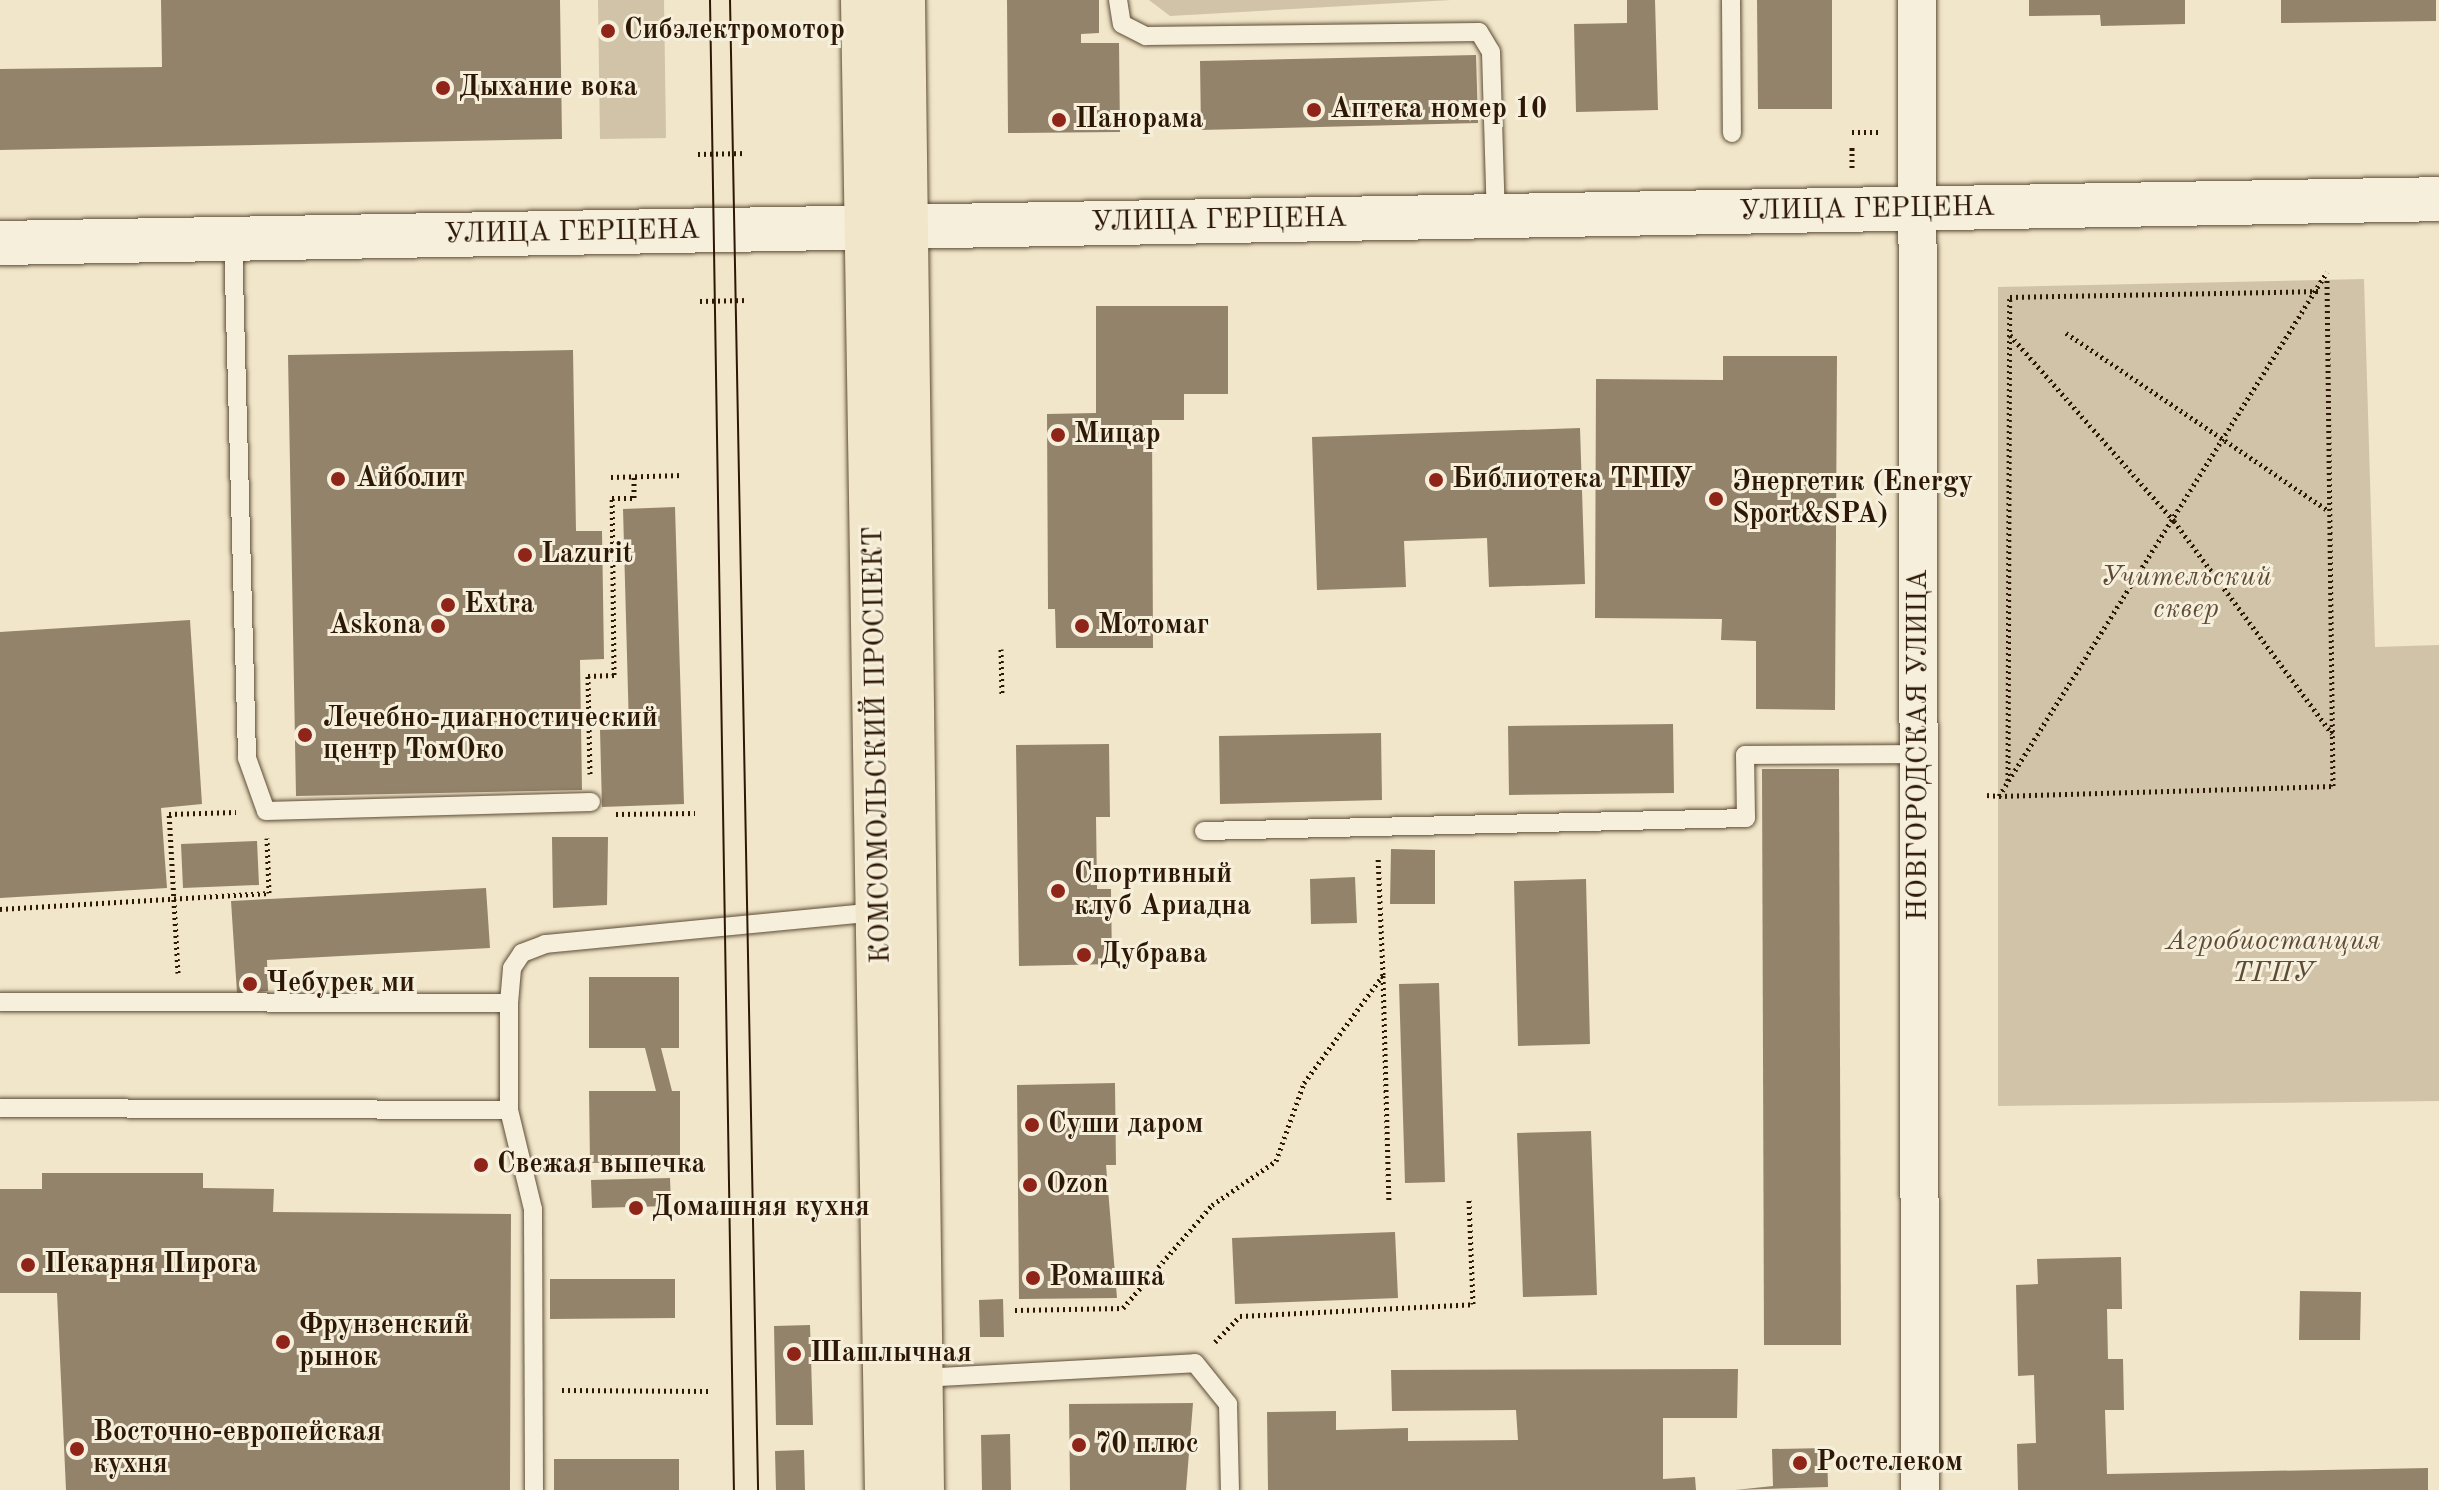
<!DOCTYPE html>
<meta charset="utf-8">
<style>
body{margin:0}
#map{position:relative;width:2439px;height:1490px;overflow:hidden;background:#f1e6c9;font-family:"Old Standard TT",serif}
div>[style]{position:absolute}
.green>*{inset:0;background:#d0c3a8}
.building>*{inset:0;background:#93836b}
.path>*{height:5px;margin-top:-2.5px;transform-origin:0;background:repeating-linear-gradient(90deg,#2d1805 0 2px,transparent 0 6px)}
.roads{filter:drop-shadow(0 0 2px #5e4c36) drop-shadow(0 0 2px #5e4c36)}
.lane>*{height:18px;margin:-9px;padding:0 9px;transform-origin:9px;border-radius:9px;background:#f6efdc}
.street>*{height:38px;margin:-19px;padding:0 19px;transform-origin:19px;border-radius:19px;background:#f6efdc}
.secondary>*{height:44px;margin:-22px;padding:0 22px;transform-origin:22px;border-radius:22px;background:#f6efdc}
.primary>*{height:44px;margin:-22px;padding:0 22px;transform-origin:22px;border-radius:22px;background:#f1e6c9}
.tram>*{height:2px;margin:-1px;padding:0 1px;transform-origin:1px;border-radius:1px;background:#2d1805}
.dots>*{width:22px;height:22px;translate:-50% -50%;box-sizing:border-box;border:4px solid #f6efdc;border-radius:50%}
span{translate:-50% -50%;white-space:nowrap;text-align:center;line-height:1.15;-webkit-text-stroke:6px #f6efdc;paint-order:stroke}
.poi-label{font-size:28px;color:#2d1805;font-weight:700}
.left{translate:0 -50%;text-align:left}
.right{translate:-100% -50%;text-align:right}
.street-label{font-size:28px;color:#2d1805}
.park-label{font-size:28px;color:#5e4b36;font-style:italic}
</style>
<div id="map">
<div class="green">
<div style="clip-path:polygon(598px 0,664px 0,666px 138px,600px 139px)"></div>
<div style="clip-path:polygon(1149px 0,1451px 0,1170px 16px)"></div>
<div style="clip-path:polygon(2364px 279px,2375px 647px,2439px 645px,2439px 1101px,1998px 1106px,1998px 287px)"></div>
</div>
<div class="building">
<div style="clip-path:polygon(161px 0,560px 0,562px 139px,0 150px,0 69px,162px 67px)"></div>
<div style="clip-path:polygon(1007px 0,1099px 0,1099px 33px,1081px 34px,1081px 43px,1119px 43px,1120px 132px,1008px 133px)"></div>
<div style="clip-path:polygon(1627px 0,1655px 0,1658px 110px,1576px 112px,1574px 24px,1627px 23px)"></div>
<div style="clip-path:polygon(1757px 0,1832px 0,1832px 109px,1758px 109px)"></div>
<div style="clip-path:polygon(2029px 0,2185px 0,2185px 24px,2101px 26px,2100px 15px,2029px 16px)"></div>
<div style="clip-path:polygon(2281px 0,2436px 0,2436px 21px,2281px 23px)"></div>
<div style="clip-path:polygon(1476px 55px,1478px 123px,1201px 130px,1200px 61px)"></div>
<div style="clip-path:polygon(1096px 306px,1228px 306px,1228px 394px,1184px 394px,1184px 420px,1152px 420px,1153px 648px,1056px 648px,1055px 609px,1048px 609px,1047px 414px,1096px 413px)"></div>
<div style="clip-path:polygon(573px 350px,576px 531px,602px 531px,604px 659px,580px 660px,582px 790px,296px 796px,288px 355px)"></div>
<div style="clip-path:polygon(1723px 356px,1837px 356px,1835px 710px,1756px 709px,1756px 641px,1721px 640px,1722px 619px,1595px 618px,1596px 379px,1723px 380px)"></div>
<div style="clip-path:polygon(1580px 428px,1585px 584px,1489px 587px,1487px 538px,1404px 541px,1406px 587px,1317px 590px,1312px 437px)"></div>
<div style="clip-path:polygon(675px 507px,684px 804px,602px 807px,600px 730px,629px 729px,623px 509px)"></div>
<div style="clip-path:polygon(190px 620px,202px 804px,161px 808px,167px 888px,0 898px,0 632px)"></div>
<div style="clip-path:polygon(1673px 724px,1674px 793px,1509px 795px,1508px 726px)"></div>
<div style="clip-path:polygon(1381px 733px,1382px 800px,1220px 804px,1219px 736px)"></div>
<div style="clip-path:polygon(1109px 744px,1110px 817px,1096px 817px,1097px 889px,1111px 889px,1112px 964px,1019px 966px,1016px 745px)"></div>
<div style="clip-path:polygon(1762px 769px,1839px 769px,1841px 1345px,1764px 1345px)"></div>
<div style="clip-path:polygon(552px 837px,608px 837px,607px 905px,553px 908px)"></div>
<div style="clip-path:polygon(257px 841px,259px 885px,183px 888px,181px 844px)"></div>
<div style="clip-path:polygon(1391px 849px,1435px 850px,1435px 904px,1390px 904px)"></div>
<div style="clip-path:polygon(1355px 877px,1357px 923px,1311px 924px,1310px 879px)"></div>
<div style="clip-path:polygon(1586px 879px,1590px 1044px,1518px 1046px,1514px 881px)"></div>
<div style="clip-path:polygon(486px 888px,490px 948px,267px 960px,268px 991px,237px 993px,231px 901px)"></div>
<div style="clip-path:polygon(589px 977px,679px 977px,679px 1048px,661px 1048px,672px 1091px,680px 1091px,680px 1162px,590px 1163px,589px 1091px,656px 1091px,645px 1048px,589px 1048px)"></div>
<div style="clip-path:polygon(1439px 983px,1445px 1182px,1405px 1183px,1399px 984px)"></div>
<div style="clip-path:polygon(1115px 1083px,1116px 1165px,1106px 1165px,1117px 1298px,1019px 1299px,1017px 1085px)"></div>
<div style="clip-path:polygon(1591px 1131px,1597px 1295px,1523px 1297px,1517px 1133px)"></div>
<div style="clip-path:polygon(42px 1173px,203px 1173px,203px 1188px,274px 1189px,273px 1212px,511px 1214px,510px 1490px,66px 1490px,57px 1293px,0 1293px,0 1189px,42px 1189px)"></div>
<div style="clip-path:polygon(670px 1178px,671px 1206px,592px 1208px,591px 1180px)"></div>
<div style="clip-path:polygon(1395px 1232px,1398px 1298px,1235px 1304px,1232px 1238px)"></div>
<div style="clip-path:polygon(2121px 1257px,2122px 1309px,2107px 1309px,2108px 1359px,2123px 1359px,2124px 1410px,2105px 1410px,2107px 1474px,2428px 1468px,2428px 1490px,2018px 1490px,2017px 1444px,2036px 1443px,2034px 1375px,2018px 1376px,2016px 1285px,2038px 1284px,2037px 1259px)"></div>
<div style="clip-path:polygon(550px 1279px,675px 1279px,675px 1318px,550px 1319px)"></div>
<div style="clip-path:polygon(2300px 1291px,2361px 1292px,2360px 1340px,2299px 1340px)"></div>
<div style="clip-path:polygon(1003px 1299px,1004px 1337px,980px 1337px,979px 1300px)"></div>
<div style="clip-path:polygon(810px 1325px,813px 1425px,776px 1425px,774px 1326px)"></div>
<div style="clip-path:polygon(1738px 1369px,1737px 1418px,1663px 1418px,1663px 1479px,1695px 1477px,1696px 1490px,1268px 1490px,1267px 1412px,1336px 1411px,1336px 1430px,1408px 1428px,1408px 1441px,1518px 1440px,1516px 1410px,1392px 1411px,1391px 1370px)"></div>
<div style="clip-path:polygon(1193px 1403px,1186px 1490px,1070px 1490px,1069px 1404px)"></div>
<div style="clip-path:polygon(1010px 1434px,1011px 1490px,982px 1490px,981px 1435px)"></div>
<div style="clip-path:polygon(1827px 1448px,1828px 1487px,1735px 1490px,1773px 1486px,1772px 1449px)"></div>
<div style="clip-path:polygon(804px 1450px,805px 1490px,776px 1490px,775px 1451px)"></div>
<div style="clip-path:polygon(554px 1459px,679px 1459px,679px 1490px,554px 1490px)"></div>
</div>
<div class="path">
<div style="left:1852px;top:132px;width:27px"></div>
<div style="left:698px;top:154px;width:48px;rotate:-1.2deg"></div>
<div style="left:1852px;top:168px;width:22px;rotate:-90deg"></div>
<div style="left:700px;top:301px;width:47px;rotate:-1.2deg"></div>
<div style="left:2066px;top:333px;width:318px;rotate:34.1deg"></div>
<div style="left:2010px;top:335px;width:248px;rotate:48.6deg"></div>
<div style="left:2174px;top:521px;width:265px;rotate:53.4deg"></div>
<div style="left:611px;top:477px;width:72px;rotate:-1.6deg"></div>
<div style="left:1001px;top:649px;width:47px;rotate:88.8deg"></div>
<div style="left:590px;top:774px;width:98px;rotate:-91.2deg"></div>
<div style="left:588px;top:676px;width:26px;rotate:-2deg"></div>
<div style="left:614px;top:675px;width:177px;rotate:-90.6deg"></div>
<div style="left:612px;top:498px;width:22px"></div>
<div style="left:634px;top:498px;width:21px;rotate:-90deg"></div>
<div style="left:2008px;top:781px;width:484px;rotate:-89.8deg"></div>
<div style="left:2010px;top:297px;width:310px;rotate:-1.1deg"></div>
<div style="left:1987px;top:795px;width:12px;rotate:5deg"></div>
<div style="left:1999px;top:796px;width:618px;rotate:-57.96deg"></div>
<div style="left:1999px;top:796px;width:334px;rotate:-1.7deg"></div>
<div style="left:2333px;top:786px;width:506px;rotate:-90.68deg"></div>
<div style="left:616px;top:814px;width:79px;rotate:-0.7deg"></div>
<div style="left:0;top:909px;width:269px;rotate:-3.4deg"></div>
<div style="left:269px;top:893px;width:55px;rotate:-92.1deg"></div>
<div style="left:178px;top:973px;width:159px;rotate:-93.2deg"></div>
<div style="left:169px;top:814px;width:67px;rotate:-1.7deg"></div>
<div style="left:1383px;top:976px;width:226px;rotate:88.5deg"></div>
<div style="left:1015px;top:1310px;width:108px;rotate:-1.1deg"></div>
<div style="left:1123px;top:1308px;width:136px;rotate:-49.2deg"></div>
<div style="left:1212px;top:1205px;width:78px;rotate:-34.5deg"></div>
<div style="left:1276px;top:1161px;width:83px;rotate:-70.3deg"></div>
<div style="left:1304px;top:1083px;width:134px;rotate:-53.8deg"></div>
<div style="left:1383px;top:975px;width:119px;rotate:-92.4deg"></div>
<div style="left:1215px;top:1342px;width:36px;rotate:-46deg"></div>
<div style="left:1240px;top:1316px;width:233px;rotate:-2.9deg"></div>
<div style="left:1473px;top:1304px;width:104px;rotate:-92.2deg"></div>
<div style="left:562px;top:1390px;width:147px;rotate:0.4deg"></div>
</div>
<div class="roads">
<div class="lane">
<div style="left:1118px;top:0;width:24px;rotate:81deg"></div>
<div style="left:1122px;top:24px;width:27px;rotate:27deg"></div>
<div style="left:1146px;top:36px;width:333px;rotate:-0.7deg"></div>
<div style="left:1479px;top:32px;width:23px;rotate:59deg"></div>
<div style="left:1491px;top:52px;width:165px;rotate:88.3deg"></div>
<div style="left:1731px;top:0;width:133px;rotate:89.6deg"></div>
<div style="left:233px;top:239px;width:519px;rotate:88.45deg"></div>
<div style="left:247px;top:758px;width:56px;rotate:70.3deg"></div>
<div style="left:266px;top:811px;width:325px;rotate:-1.6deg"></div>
<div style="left:1204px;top:831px;width:542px;rotate:-1.37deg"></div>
<div style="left:1746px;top:818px;width:63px;rotate:-90.9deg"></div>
<div style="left:1745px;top:755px;width:173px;rotate:-0.3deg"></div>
<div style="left:0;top:1002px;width:509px;rotate:0.11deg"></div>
<div style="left:0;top:1108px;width:509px;rotate:0.23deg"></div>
<div style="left:509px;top:1110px;width:107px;rotate:-90deg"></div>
<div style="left:509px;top:1003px;width:35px;rotate:-85deg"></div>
<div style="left:512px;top:968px;width:18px;rotate:-56deg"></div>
<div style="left:522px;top:953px;width:25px;rotate:-21deg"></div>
<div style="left:545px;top:944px;width:335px;rotate:-5.5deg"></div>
<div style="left:509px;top:1110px;width:102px;rotate:76.4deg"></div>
<div style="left:533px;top:1209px;width:281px;rotate:89.8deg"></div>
<div style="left:921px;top:1378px;width:274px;rotate:-3.1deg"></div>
<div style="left:1195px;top:1363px;width:53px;rotate:51.2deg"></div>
<div style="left:1228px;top:1404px;width:86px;rotate:88.7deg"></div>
</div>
<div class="street">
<div style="left:1917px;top:0;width:1490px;rotate:89.88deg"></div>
</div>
<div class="secondary">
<div style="left:0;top:243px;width:2439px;rotate:-1.03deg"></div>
</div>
<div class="primary">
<div style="left:863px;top:0;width:1490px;rotate:89.08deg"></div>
<div style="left:903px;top:0;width:1490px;rotate:89.27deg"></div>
</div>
</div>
<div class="tram">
<div style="left:710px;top:0;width:1490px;rotate:89.08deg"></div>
<div style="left:730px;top:0;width:1490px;rotate:88.92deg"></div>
</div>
<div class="dots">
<div style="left:608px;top:31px;background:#8f2418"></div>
<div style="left:443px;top:88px;background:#8f2418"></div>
<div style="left:1314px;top:110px;background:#8f2418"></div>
<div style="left:1059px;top:120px;background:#8f2418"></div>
<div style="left:1058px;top:435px;background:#8f2418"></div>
<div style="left:338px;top:479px;background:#8f2418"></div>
<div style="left:1436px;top:480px;background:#8f2418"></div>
<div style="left:1716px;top:499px;background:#8f2418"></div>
<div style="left:525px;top:555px;background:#8f2418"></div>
<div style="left:448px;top:605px;background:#8f2418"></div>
<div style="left:438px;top:626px;background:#8f2418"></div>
<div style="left:1082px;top:626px;background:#8f2418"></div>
<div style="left:305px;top:735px;background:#8f2418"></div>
<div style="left:1058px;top:891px;background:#8f2418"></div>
<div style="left:1084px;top:955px;background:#8f2418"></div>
<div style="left:250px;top:984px;background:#8f2418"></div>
<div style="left:1032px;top:1125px;background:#8f2418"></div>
<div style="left:481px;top:1165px;background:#8f2418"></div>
<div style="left:1030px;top:1185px;background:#8f2418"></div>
<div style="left:636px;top:1208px;background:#8f2418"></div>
<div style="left:28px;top:1265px;background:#8f2418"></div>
<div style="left:1033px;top:1278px;background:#8f2418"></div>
<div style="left:283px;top:1342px;background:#8f2418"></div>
<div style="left:794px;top:1354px;background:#8f2418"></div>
<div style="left:1079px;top:1445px;background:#8f2418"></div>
<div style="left:77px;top:1449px;background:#8f2418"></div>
<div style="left:1800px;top:1463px;background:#8f2418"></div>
</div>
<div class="poi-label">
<span class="left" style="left:624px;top:31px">Сибэлектромотор</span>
<span class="left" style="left:459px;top:88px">Дыхание вока</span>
<span class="left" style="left:1330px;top:110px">Аптека номер 10</span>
<span class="left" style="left:1075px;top:120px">Панорама</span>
<span class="left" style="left:1074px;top:435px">Мицар</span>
<span class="left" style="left:356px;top:479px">Айболит</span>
<span class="left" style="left:1452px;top:480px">Библиотека ТГПУ</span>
<span class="left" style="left:1732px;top:499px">Энергетик (Energy<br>Sport&amp;SPA)</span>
<span class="left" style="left:541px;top:555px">Lazurit</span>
<span class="left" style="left:464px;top:605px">Extra</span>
<span class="right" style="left:422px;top:626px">Askona</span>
<span class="left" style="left:1098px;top:626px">Мотомаг</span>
<span class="left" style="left:323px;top:735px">Лечебно-диагностический<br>центр ТомОко</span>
<span class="left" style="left:1074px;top:891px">Спортивный<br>клуб Ариадна</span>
<span class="left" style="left:1100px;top:955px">Дубрава</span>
<span class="left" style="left:266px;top:984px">Чебурек ми</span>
<span class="left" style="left:1048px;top:1125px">Суши даром</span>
<span class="left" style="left:497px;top:1165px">Свежая выпечка</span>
<span class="left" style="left:1046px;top:1185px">Ozon</span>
<span class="left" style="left:652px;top:1208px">Домашняя кухня</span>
<span class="left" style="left:44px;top:1265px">Пекарня Пирога</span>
<span class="left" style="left:1049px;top:1278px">Ромашка</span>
<span class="left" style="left:299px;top:1342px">Фрунзенский<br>рынок</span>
<span class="left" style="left:810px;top:1354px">Шашлычная</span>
<span class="left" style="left:93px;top:1449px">Восточно-европейская<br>кухня</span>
<span class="left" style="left:1095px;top:1445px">70 плюс</span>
<span class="left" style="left:1816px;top:1463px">Ростелеком</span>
</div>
<div class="street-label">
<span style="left:1867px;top:210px;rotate:-1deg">УЛИЦА ГЕРЦЕНА</span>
<span style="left:1219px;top:221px;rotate:-1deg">УЛИЦА ГЕРЦЕНА</span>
<span style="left:572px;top:233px;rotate:-1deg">УЛИЦА ГЕРЦЕНА</span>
<span style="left:878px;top:745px;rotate:-91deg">КОМСОМОЛЬСКИЙ ПРОСПЕКТ</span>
<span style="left:1919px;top:745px;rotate:-90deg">НОВГОРОДСКАЯ УЛИЦА</span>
</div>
<div class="park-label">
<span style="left:2186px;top:594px">Учительский<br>сквер</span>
<span style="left:2273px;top:958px">Агробиостанция<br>ТГПУ</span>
</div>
</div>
